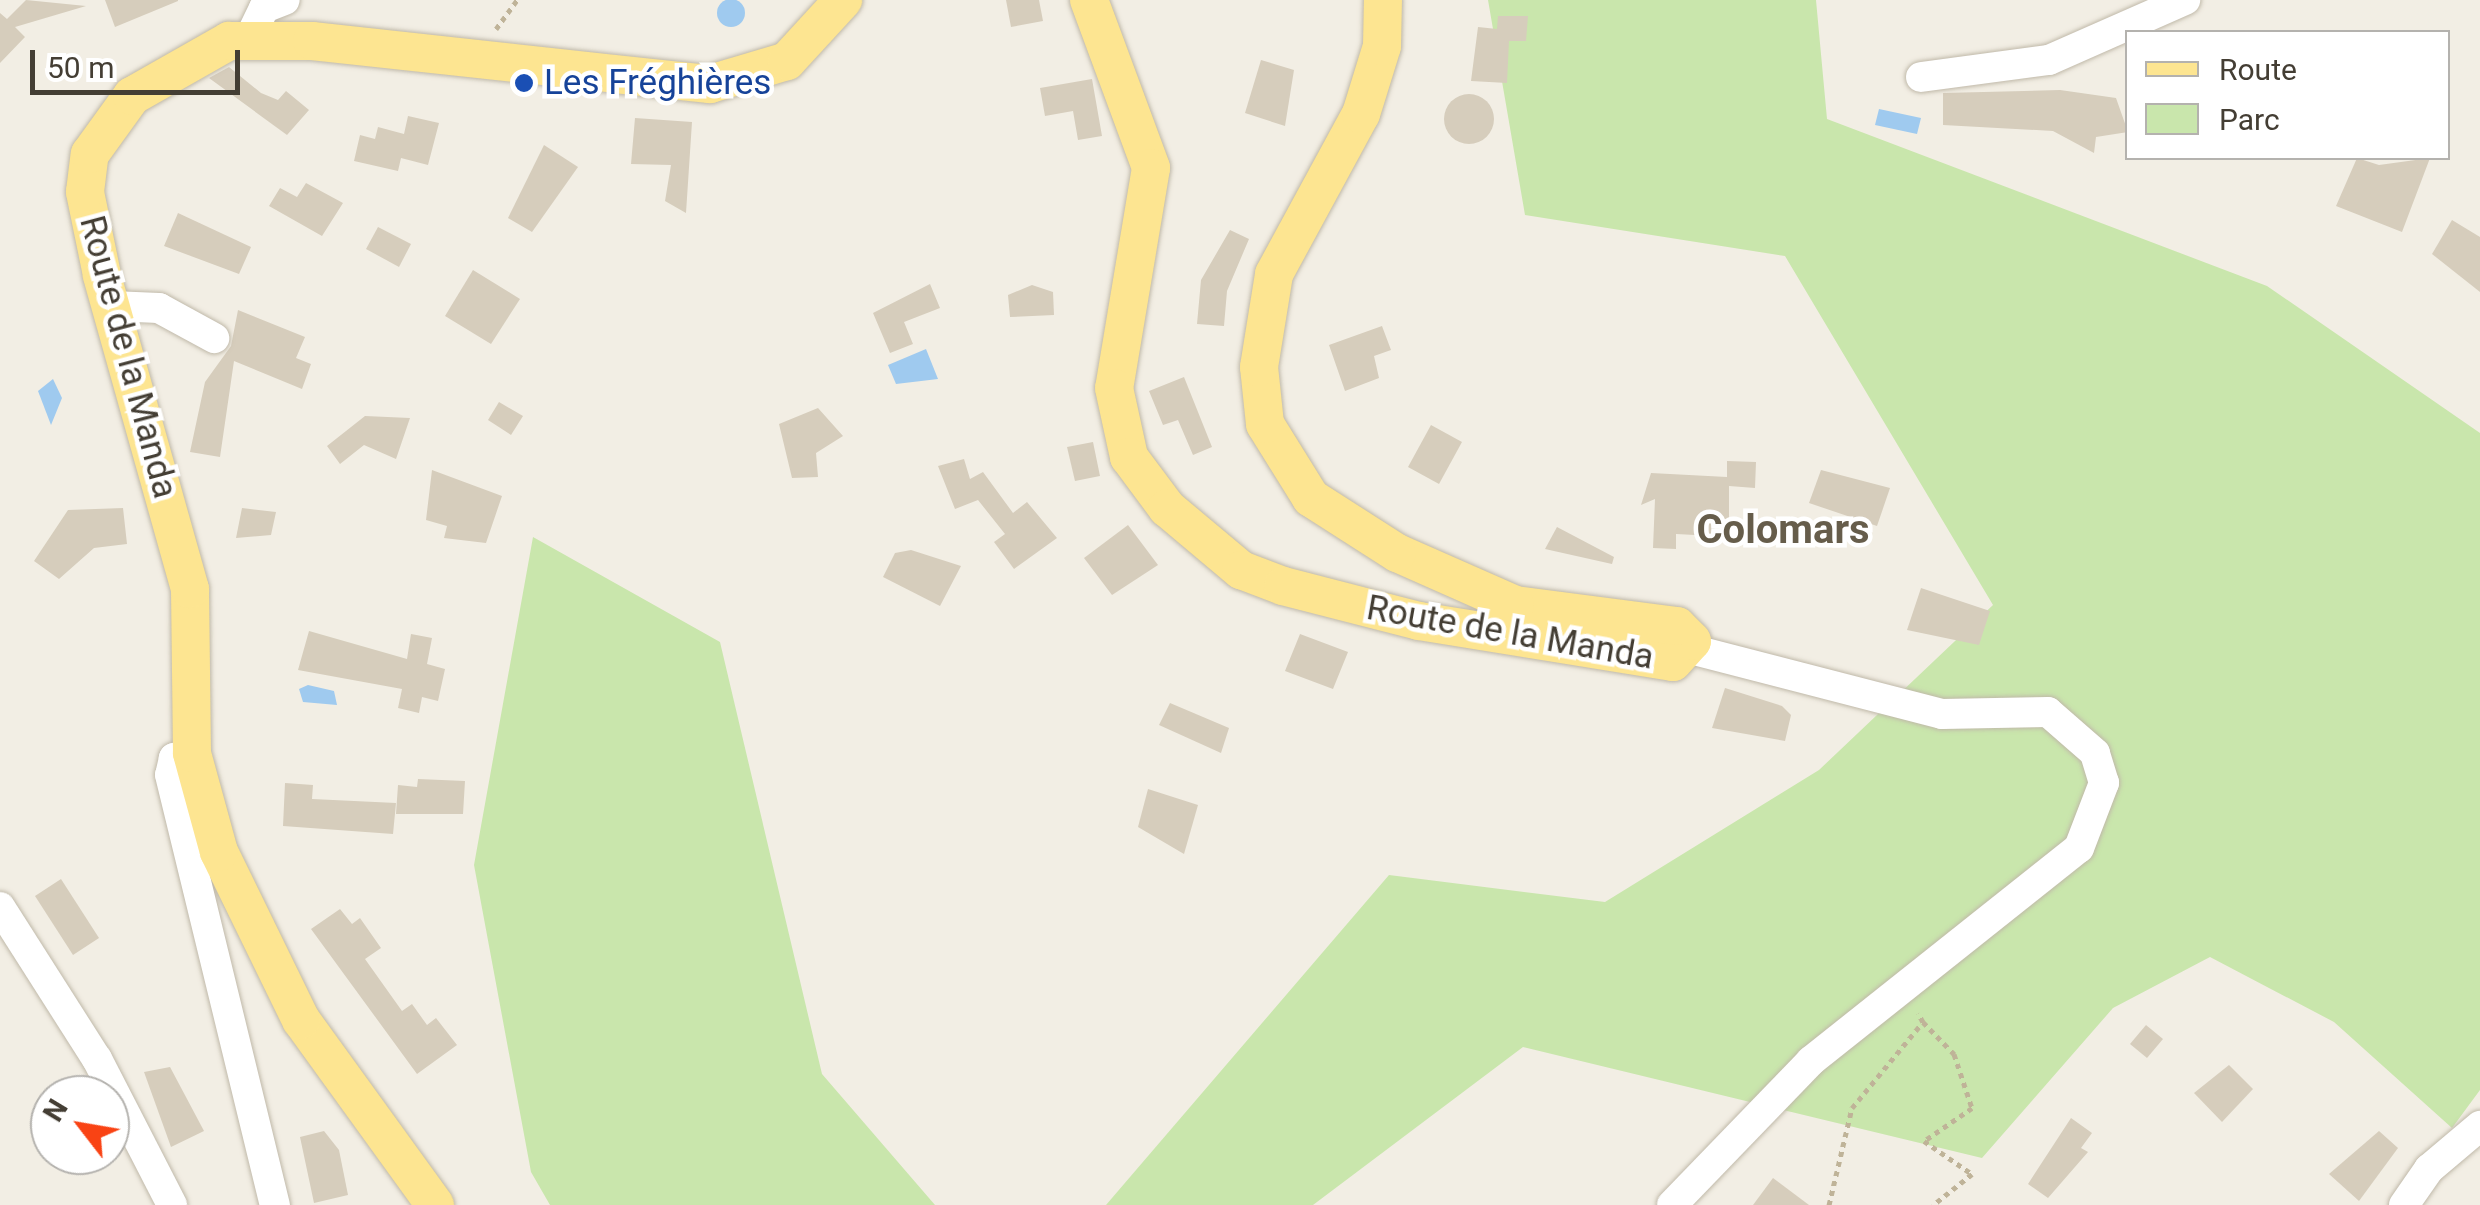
<!DOCTYPE html>
<meta charset="utf-8">
<style>
body{margin:0}
#map{position:relative;width:2480px;height:1205px;overflow:hidden;background:#f2eee4;font-family:Roboto,sans-serif}
div>[style]{position:absolute}
.green>*{inset:0;background:#c9e6ac}
.water>*{inset:0;background:#9fcaef}
.round{border-radius:50%}
.building>*{inset:0;background:#d6cdbc}
.path>*{height:5px;margin-top:-2.5px;transform-origin:0;background:repeating-linear-gradient(90deg,#bfb398 0 5px,transparent 0 10px)}
.roads{filter:drop-shadow(0 0 2px #c0b9a9) drop-shadow(0 0 2px #c0b9a9)}
.minor>*{height:30px;margin:-15px;padding:0 15px;transform-origin:15px;border-radius:15px;background:#fff}
.major>*{height:38px;margin:-19px;padding:0 19px;transform-origin:19px;border-radius:19px;background:#fde591}
.dots>*{width:28px;height:28px;translate:-50% -50%;box-sizing:border-box;border:5px solid #fff;border-radius:50%}
span{translate:-50% -50%;white-space:nowrap;text-align:center;line-height:1.15;-webkit-text-stroke:9px #fff;paint-order:stroke}
.transit-label{font-size:35px;color:#164399}
.left{translate:0 -50%;text-align:left}
.street-label{font-size:35px;color:#443e34}
.quarter-label{font-size:40px;color:#665d4b;font-weight:700}
.legend{position:absolute;left:2125px;top:30px;width:325px;height:130px;box-sizing:border-box;background:#fff;border:2px solid #b4b2ae;margin:0;padding:12px 18px;list-style:none;font-size:30px;color:#443e34}
.legend li{display:flex;align-items:center;gap:20px;height:50px}
.legend b{width:50px;border:2px solid #b4b2ae}
.north{position:absolute;left:30px;top:1075px;width:100px;height:100px;box-sizing:border-box;background:#fff;border:2px solid #b4b2ae;border-radius:50%;rotate:301deg;font-size:28px;font-weight:700;line-height:40px;text-align:center;color:#443e34}
.north::after{content:'';display:block;margin:auto;width:35px;height:45px;background:#f94314;clip-path:polygon(50% 0,100% 100%,50% 72%,0 100%)}
.scale{position:absolute;left:30px;top:50px;width:210px;height:45px;box-sizing:border-box;border:5px solid #443e34;border-top:0;padding-left:12px;font-size:30px;line-height:35px;white-space:nowrap;color:#443e34;-webkit-text-stroke:8px #fff;paint-order:stroke}
</style>
<div id="map">
<div class="green">
<div style="clip-path:polygon(1488px 0,1816px 0,1827px 119px,2267px 286px,2480px 433px,2480px 1090px,2452px 1128px,2334px 1022px,2210px 957px,2113px 1008px,1982px 1158px,1523px 1047px,1313px 1205px,1106px 1205px,1389px 875px,1605px 902px,1819px 770px,1993px 605px,1785px 256px,1525px 215px)"></div>
<div style="clip-path:polygon(533px 537px,720px 642px,822px 1074px,935px 1205px,550px 1205px,531px 1172px,474px 865px)"></div>
</div>
<div class="water">
<div class="round" style="left:717px;top:-1px;width:28px;height:28px"></div>
<div style="clip-path:polygon(1879px 109px,1921px 118px,1917px 134px,1875px 125px)"></div>
<div style="clip-path:polygon(926px 349px,938px 379px,896px 384px,888px 365px)"></div>
<div style="clip-path:polygon(53px 379px,62px 398px,51px 425px,38px 391px)"></div>
<div style="clip-path:polygon(308px 685px,334px 691px,337px 705px,303px 702px,299px 689px)"></div>
</div>
<div class="building">
<div style="clip-path:polygon(26px 0,86px 6px,15px 27px,25px 37px,0 63px,0 13px,7px 19px)"></div>
<div style="clip-path:polygon(105px 0,178px 0,178px 1px,115px 27px)"></div>
<div style="clip-path:polygon(1006px 0,1039px 0,1043px 21px,1011px 27px)"></div>
<div style="clip-path:polygon(1498px 16px,1528px 16px,1526px 41px,1509px 41px,1507px 83px,1471px 81px,1478px 27px,1497px 29px)"></div>
<div style="clip-path:polygon(1261px 60px,1294px 70px,1285px 126px,1245px 113px)"></div>
<div style="clip-path:polygon(229px 67px,261px 93px,278px 100px,286px 91px,309px 110px,287px 135px,209px 78px)"></div>
<div style="clip-path:polygon(1092px 79px,1102px 136px,1078px 140px,1073px 111px,1045px 116px,1040px 88px)"></div>
<div style="clip-path:polygon(2060px 90px,2116px 98px,2128px 132px,2096px 137px,2094px 153px,2053px 131px,1943px 125px,1943px 93px)"></div>
<div class="round" style="left:1444px;top:94px;width:50px;height:50px"></div>
<div style="clip-path:polygon(408px 116px,439px 123px,428px 165px,401px 158px,398px 171px,354px 161px,360px 135px,375px 139px,378px 127px,404px 134px)"></div>
<div style="clip-path:polygon(635px 118px,692px 122px,686px 213px,665px 201px,671px 165px,631px 164px)"></div>
<div style="clip-path:polygon(544px 145px,578px 167px,532px 232px,508px 218px)"></div>
<div style="clip-path:polygon(2357px 158px,2379px 165px,2430px 158px,2402px 232px,2336px 206px)"></div>
<div style="clip-path:polygon(306px 183px,343px 203px,322px 236px,269px 206px,280px 188px,297px 197px)"></div>
<div style="clip-path:polygon(178px 213px,251px 247px,239px 274px,164px 246px)"></div>
<div style="clip-path:polygon(2452px 220px,2480px 237px,2480px 292px,2432px 254px)"></div>
<div style="clip-path:polygon(378px 227px,411px 244px,399px 267px,366px 249px)"></div>
<div style="clip-path:polygon(1230px 230px,1249px 239px,1227px 291px,1224px 326px,1197px 324px,1201px 280px)"></div>
<div style="clip-path:polygon(473px 270px,520px 299px,491px 344px,445px 316px)"></div>
<div style="clip-path:polygon(930px 284px,940px 308px,904px 322px,913px 344px,890px 353px,873px 313px)"></div>
<div style="clip-path:polygon(1032px 285px,1053px 292px,1054px 315px,1010px 317px,1008px 295px)"></div>
<div style="clip-path:polygon(238px 310px,305px 337px,296px 358px,311px 364px,302px 389px,234px 361px,220px 457px,190px 452px,205px 382px,231px 346px)"></div>
<div style="clip-path:polygon(1382px 326px,1391px 350px,1374px 356px,1379px 378px,1345px 391px,1329px 345px)"></div>
<div style="clip-path:polygon(1184px 377px,1212px 447px,1193px 455px,1178px 420px,1163px 425px,1149px 391px)"></div>
<div style="clip-path:polygon(499px 402px,523px 416px,511px 435px,488px 420px)"></div>
<div style="clip-path:polygon(818px 408px,843px 436px,816px 453px,818px 477px,792px 478px,779px 424px)"></div>
<div style="clip-path:polygon(365px 416px,410px 418px,396px 459px,364px 445px,340px 464px,327px 446px)"></div>
<div style="clip-path:polygon(1431px 425px,1462px 442px,1439px 484px,1408px 467px)"></div>
<div style="clip-path:polygon(1093px 442px,1100px 476px,1075px 481px,1067px 447px)"></div>
<div style="clip-path:polygon(964px 459px,970px 479px,983px 472px,1013px 513px,1027px 502px,1057px 538px,1014px 569px,994px 542px,1005px 534px,978px 500px,955px 509px,938px 466px)"></div>
<div style="clip-path:polygon(1727px 461px,1756px 462px,1755px 488px,1729px 486px,1729px 522px,1715px 522px,1714px 536px,1676px 534px,1676px 549px,1653px 548px,1655px 499px,1641px 505px,1651px 473px,1727px 477px)"></div>
<div style="clip-path:polygon(432px 470px,502px 496px,486px 543px,444px 538px,447px 526px,426px 520px)"></div>
<div style="clip-path:polygon(1821px 470px,1890px 488px,1877px 526px,1809px 503px)"></div>
<div style="clip-path:polygon(123px 508px,127px 544px,94px 548px,59px 579px,34px 561px,68px 510px)"></div>
<div style="clip-path:polygon(242px 508px,276px 512px,271px 535px,236px 538px)"></div>
<div style="clip-path:polygon(1128px 525px,1158px 565px,1112px 595px,1084px 558px)"></div>
<div style="clip-path:polygon(1557px 527px,1614px 557px,1612px 564px,1545px 549px)"></div>
<div style="clip-path:polygon(911px 550px,961px 566px,940px 606px,883px 577px,895px 553px)"></div>
<div style="clip-path:polygon(1921px 588px,1990px 611px,1979px 645px,1907px 630px)"></div>
<div style="clip-path:polygon(309px 631px,407px 659px,411px 634px,432px 638px,427px 664px,445px 669px,438px 701px,422px 697px,419px 713px,398px 708px,402px 689px,298px 670px)"></div>
<div style="clip-path:polygon(1300px 634px,1348px 652px,1333px 689px,1285px 671px)"></div>
<div style="clip-path:polygon(1725px 688px,1782px 706px,1791px 715px,1785px 741px,1712px 728px)"></div>
<div style="clip-path:polygon(1170px 703px,1229px 728px,1221px 753px,1159px 725px)"></div>
<div style="clip-path:polygon(418px 779px,465px 781px,463px 814px,396px 814px,398px 785px,417px 787px)"></div>
<div style="clip-path:polygon(285px 783px,313px 785px,312px 799px,396px 803px,393px 834px,283px 826px)"></div>
<div style="clip-path:polygon(1148px 789px,1198px 805px,1184px 854px,1138px 827px)"></div>
<div style="clip-path:polygon(61px 879px,99px 938px,73px 955px,35px 896px)"></div>
<div style="clip-path:polygon(340px 909px,352px 924px,360px 918px,381px 948px,365px 959px,402px 1011px,412px 1004px,427px 1025px,436px 1018px,457px 1045px,417px 1074px,311px 929px)"></div>
<div style="clip-path:polygon(2146px 1025px,2163px 1039px,2147px 1058px,2130px 1044px)"></div>
<div style="clip-path:polygon(2229px 1065px,2253px 1089px,2222px 1122px,2194px 1093px)"></div>
<div style="clip-path:polygon(170px 1067px,204px 1131px,171px 1147px,144px 1072px)"></div>
<div style="clip-path:polygon(2071px 1118px,2092px 1133px,2081px 1148px,2088px 1152px,2048px 1198px,2028px 1184px)"></div>
<div style="clip-path:polygon(324px 1131px,339px 1150px,348px 1195px,314px 1203px,300px 1137px)"></div>
<div style="clip-path:polygon(2379px 1131px,2398px 1148px,2359px 1201px,2329px 1174px)"></div>
<div style="clip-path:polygon(1773px 1178px,1809px 1205px,1753px 1205px)"></div>
</div>
<div class="path">
<div style="left:496px;top:29px;width:36px;rotate:-54deg"></div>
<div style="left:1923px;top:1022px;width:45px;rotate:45.9deg"></div>
<div style="left:1954px;top:1054px;width:57px;rotate:71.6deg"></div>
<div style="left:1972px;top:1108px;width:58px;rotate:145.5deg"></div>
<div style="left:1924px;top:1141px;width:58px;rotate:34.5deg"></div>
<div style="left:1972px;top:1174px;width:50px;rotate:141.5deg"></div>
<div style="left:1829px;top:1205px;width:100px;rotate:-76.7deg"></div>
<div style="left:1852px;top:1108px;width:112px;rotate:-50.5deg"></div>
<div style="left:1923px;top:1022px;width:10px;rotate:-119deg"></div>
</div>
<div class="roads">
<div class="minor">
<div style="left:249px;top:39px;width:34px;rotate:-64deg"></div>
<div style="left:264px;top:8px;width:22px;rotate:-21deg"></div>
<div style="left:1921px;top:77px;width:129px;rotate:-7.6deg"></div>
<div style="left:2049px;top:60px;width:149px;rotate:-23.8deg"></div>
<div style="left:112px;top:306px;width:47px;rotate:2.4deg"></div>
<div style="left:159px;top:308px;width:63px;rotate:28.6deg"></div>
<div style="left:192px;top:753px;width:19px;rotate:164deg"></div>
<div style="left:174px;top:758px;width:17px;rotate:103deg"></div>
<div style="left:170px;top:775px;width:443px;rotate:76.3deg"></div>
<div style="left:0;top:907px;width:180px;rotate:57.5deg"></div>
<div style="left:97px;top:1059px;width:164px;rotate:62.8deg"></div>
<div style="left:1672px;top:1205px;width:200px;rotate:-46deg"></div>
<div style="left:1811px;top:1061px;width:342px;rotate:-38.5deg"></div>
<div style="left:2079px;top:848px;width:70px;rotate:-69deg"></div>
<div style="left:2104px;top:783px;width:31px;rotate:-107deg"></div>
<div style="left:2095px;top:753px;width:62px;rotate:-138.9deg"></div>
<div style="left:2048px;top:712px;width:106px;rotate:178.9deg"></div>
<div style="left:1942px;top:714px;width:259px;rotate:-165.5deg"></div>
<div style="left:2404px;top:1205px;width:44px;rotate:-55.2deg"></div>
<div style="left:2429px;top:1169px;width:67px;rotate:-40.1deg"></div>
</div>
<div class="major">
<div style="left:1089px;top:0;width:179px;rotate:69.7deg"></div>
<div style="left:1151px;top:168px;width:223px;rotate:99.5deg"></div>
<div style="left:1114px;top:388px;width:71px;rotate:77.7deg"></div>
<div style="left:1129px;top:457px;width:64px;rotate:53.3deg"></div>
<div style="left:1167px;top:508px;width:97px;rotate:40deg"></div>
<div style="left:1241px;top:570px;width:45px;rotate:20.9deg"></div>
<div style="left:1283px;top:586px;width:140px;rotate:14.4deg"></div>
<div style="left:1419px;top:621px;width:257px;rotate:9.2deg"></div>
<div style="left:1673px;top:662px;width:28px;rotate:-48deg"></div>
<div style="left:1692px;top:641px;width:21px;rotate:-135deg"></div>
<div style="left:1677px;top:626px;width:163px;rotate:-172.6deg"></div>
<div style="left:1515px;top:605px;width:129px;rotate:-156.2deg"></div>
<div style="left:1397px;top:553px;width:102px;rotate:-147.4deg"></div>
<div style="left:1311px;top:498px;width:87px;rotate:-121.9deg"></div>
<div style="left:1265px;top:424px;width:57px;rotate:-96deg"></div>
<div style="left:1259px;top:367px;width:94px;rotate:-80.8deg"></div>
<div style="left:1274px;top:274px;width:182px;rotate:-61.5deg"></div>
<div style="left:1361px;top:114px;width:71px;rotate:-72.8deg"></div>
<div style="left:1382px;top:46px;width:46px;rotate:-88.8deg"></div>
<div style="left:435px;top:1205px;width:228px;rotate:-125.9deg"></div>
<div style="left:301px;top:1020px;width:187px;rotate:-116deg"></div>
<div style="left:219px;top:852px;width:103px;rotate:-105.3deg"></div>
<div style="left:192px;top:753px;width:164px;rotate:-90.7deg"></div>
<div style="left:190px;top:589px;width:326px;rotate:-105.7deg"></div>
<div style="left:102px;top:275px;width:85px;rotate:-101.6deg"></div>
<div style="left:85px;top:192px;width:38px;rotate:-83deg"></div>
<div style="left:90px;top:154px;width:72px;rotate:-54.1deg"></div>
<div style="left:132px;top:96px;width:112px;rotate:-29.6deg"></div>
<div style="left:229px;top:41px;width:83px"></div>
<div style="left:312px;top:41px;width:400px;rotate:6.2deg"></div>
<div style="left:710px;top:84px;width:80px;rotate:-16.6deg"></div>
<div style="left:787px;top:61px;width:83px;rotate:-47.4deg"></div>
</div>
</div>
<div class="dots">
<div style="left:524px;top:83px;background:#1a4fb4"></div>
</div>
<div class="transit-label">
<span class="left" style="left:544px;top:83px">Les Fréghières</span>
</div>
<div class="street-label">
<span style="left:128px;top:357px;rotate:75deg">Route de la Manda</span>
<span style="left:1510px;top:633px;rotate:10deg">Route de la Manda</span>
</div>
<div class="quarter-label">
<span style="left:1783px;top:530px">Colomars</span>
</div>
<ul class="legend">
<li><b style="height:12px;background:#fde591"></b>Route</li>
<li><b style="height:28px;background:#c9e6ac"></b>Parc</li>
</ul>
<div class="north">N</div>
<div class="scale">50 m</div>
</div>
